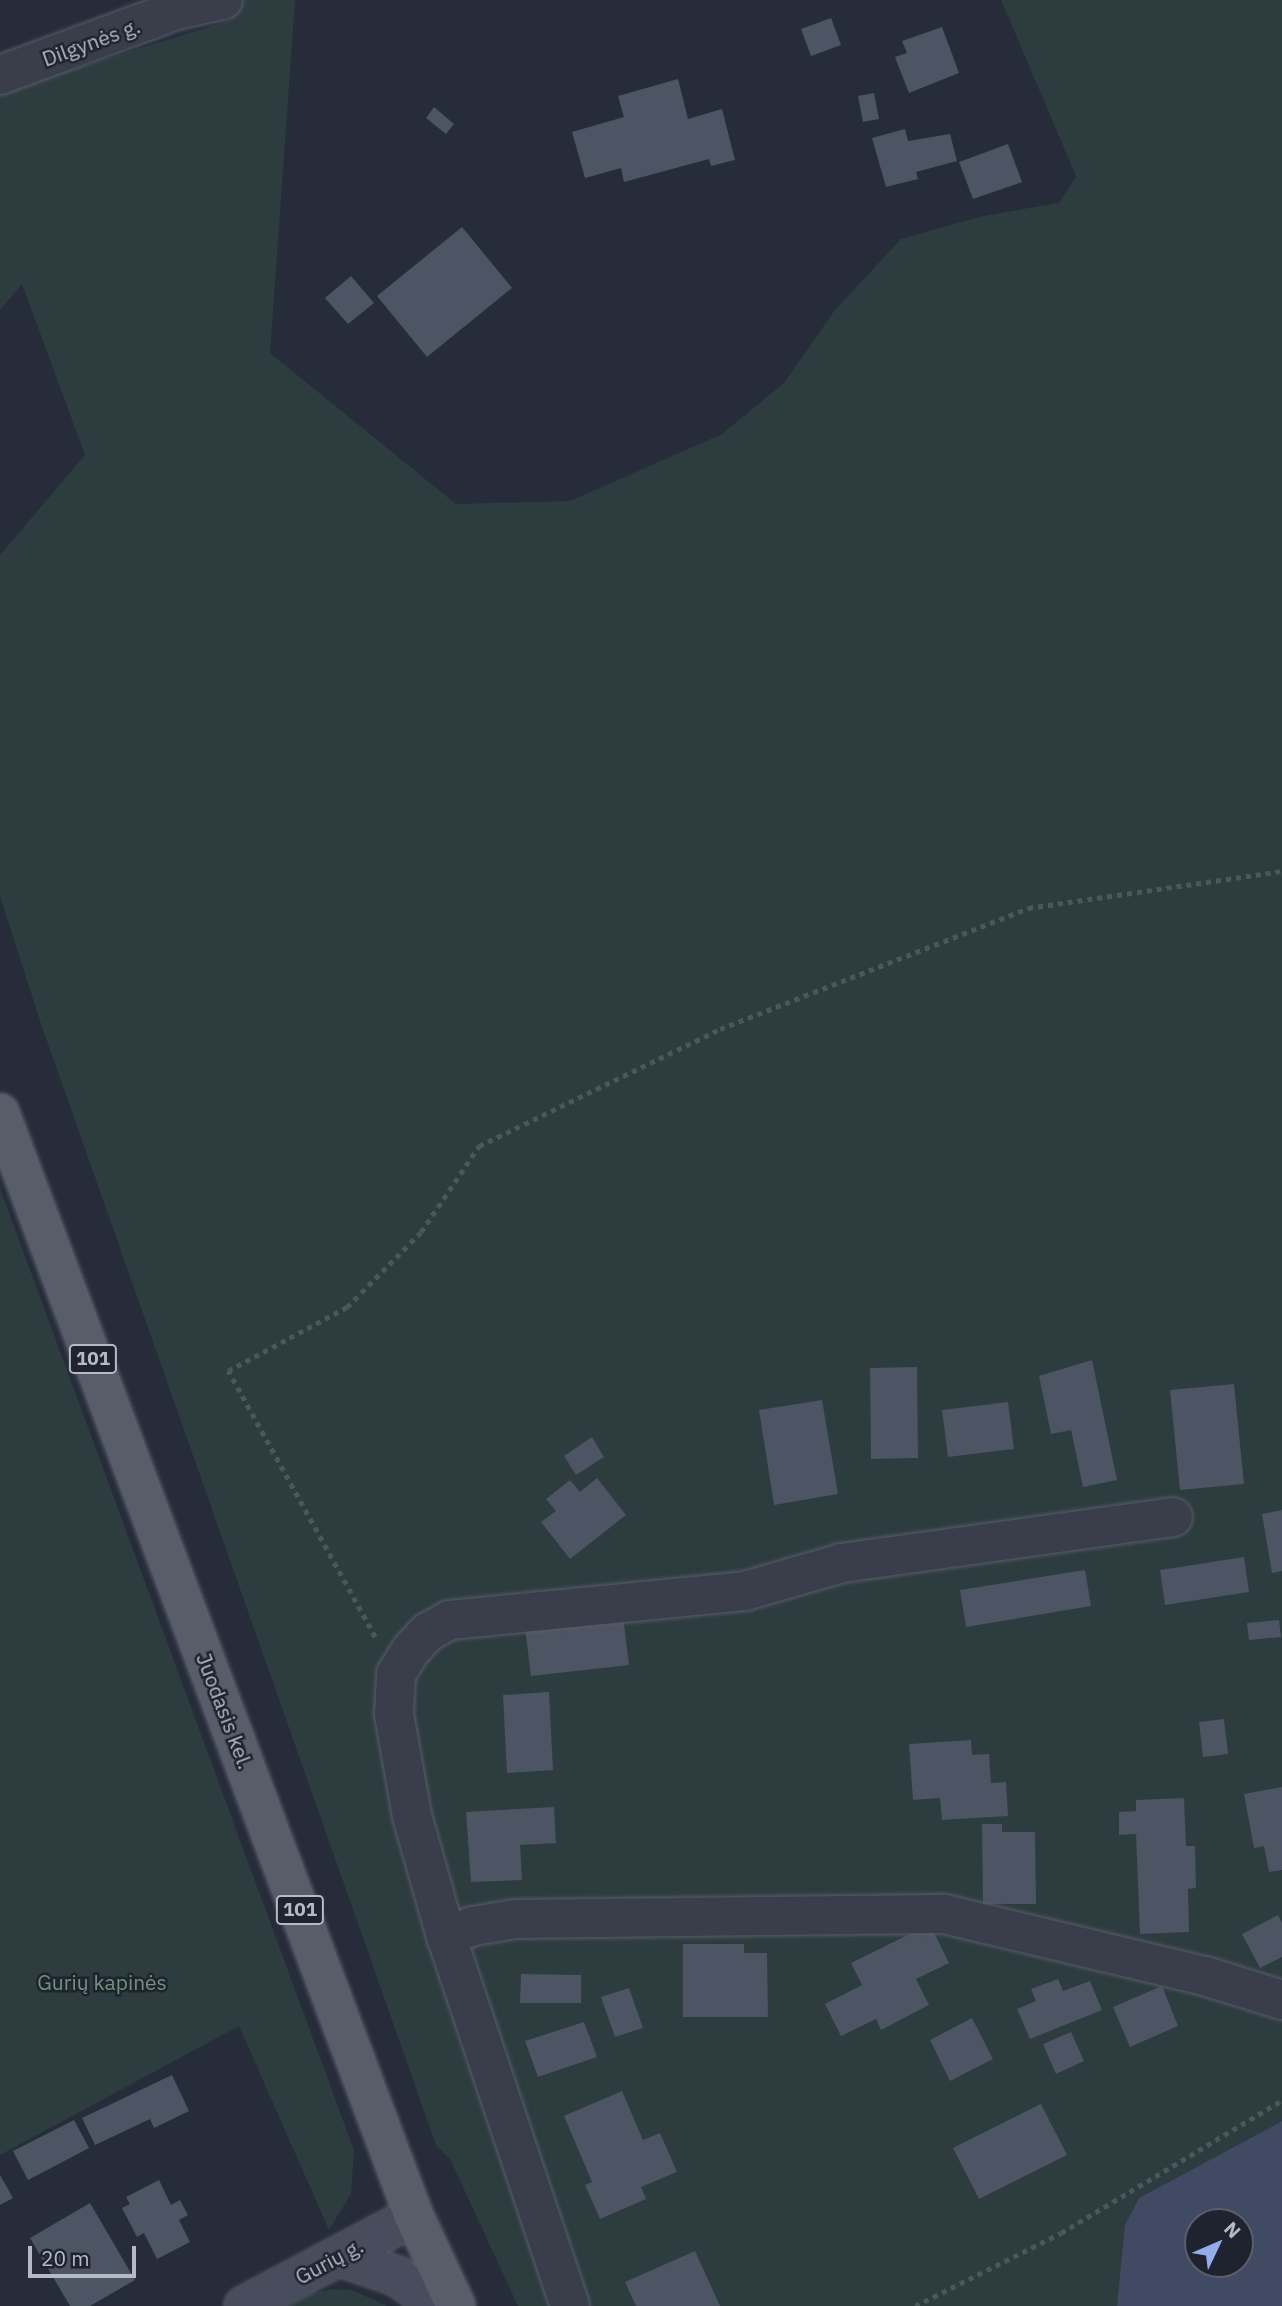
<!DOCTYPE html>
<meta charset="utf-8">
<style>
body{margin:0}
#map{position:relative;width:1282px;height:2306px;overflow:hidden;background:#262c3a;font-family:"IBM Plex Sans",sans-serif}
div>[style]{position:absolute}
.green>*{inset:0;background:#2c3c3f}
.water>*{inset:0;background:#404a63}
.building>*{inset:0;background:#4d5463}
.path>*{height:4.5px;margin-top:-2.25px;transform-origin:0;background:repeating-linear-gradient(90deg,#4a585c 0 5px,transparent 0 10px)}
.roads{filter:drop-shadow(0 0 2px #585c68) drop-shadow(0 0 2px #585c68)}
.street>*{height:38px;margin:-19px;padding:0 19px;transform-origin:19px;border-radius:19px;background:#3a3e4a}
.secondary>*{height:38px;margin:-19px;padding:0 19px;transform-origin:19px;border-radius:19px;background:#484d5d}
.primary>*{height:38px;margin:-19px;padding:0 19px;transform-origin:19px;border-radius:19px;background:#585d6a}
span{translate:-50% -50%;white-space:nowrap;text-align:center;line-height:1.15;-webkit-text-stroke:5px #1f232f;paint-order:stroke}
.shield-label span{padding:2px 5px;background:#1f232f;border:2px solid;border-radius:5px;-webkit-text-stroke-width:0}
.shield-label{font-size:19px;color:#b5bac6;font-weight:700}
.street-label{font-size:21px;color:#b5bac6}
.park-label{font-size:21px;color:#6f947c}
.north{position:absolute;left:1184px;top:2208px;width:70px;height:70px;box-sizing:border-box;background:#1f232f;border:2px solid #5b5f6b;border-radius:50%;rotate:46deg;font-size:19px;font-weight:700;line-height:28px;text-align:center;color:#b5bac6}
.north::after{content:'';display:block;margin:auto;width:24px;height:32px;background:#95aceb;clip-path:polygon(50% 0,100% 100%,50% 72%,0 100%)}
.scale{position:absolute;left:28px;top:2246px;width:108px;height:32px;box-sizing:border-box;border:4px solid #b5bac6;border-top:0;padding-left:9px;font-size:21px;line-height:24px;white-space:nowrap;color:#b5bac6;-webkit-text-stroke:5px #1f232f;paint-order:stroke}
</style>
<div id="map">
<div class="green">
<div style="clip-path:polygon(225px 0,295px 0,270px 353px,456px 504px,570px 501px,722px 434px,784px 383px,835px 310px,901px 239px,983px 216px,1059px 203px,1076px 176px,1001px 0,1282px 0,1282px 2121px,1139px 2198px,1117px 2306px,518px 2306px,450px 2159px,436px 2145px,41px 1024px,0 896px,0 555px,85px 455px,22px 284px,0 310px,0 92px,231px 20px)"></div>
<div style="clip-path:polygon(0 1188px,354px 2150px,351px 2194px,329px 2230px,239px 2026px,0 2155px)"></div>
<div style="clip-path:polygon(333px 2289px,352px 2290px,387px 2306px,289px 2306px,312px 2293px)"></div>
</div>
<div class="water">
<div style="clip-path:polygon(evenodd,1282px 2121px,1282px 2306px,1117px 2306px,1125px 2225px,1139px 2198px,1282px 2121px,1198px 2222px,1240px 2222px,1240px 2264px,1198px 2264px,1198px 2222px)"></div>
</div>
<div class="building">
<div style="clip-path:polygon(831px 18px,841px 45px,811px 56px,801px 29px)"></div>
<div style="clip-path:polygon(942px 27px,959px 73px,909px 93px,895px 57px,907px 53px,902px 41px)"></div>
<div style="clip-path:polygon(678px 79px,688px 119px,722px 109px,735px 160px,711px 166px,709px 159px,624px 182px,621px 168px,585px 178px,572px 132px,624px 117px,618px 96px)"></div>
<div style="clip-path:polygon(874px 93px,879px 119px,863px 122px,858px 96px)"></div>
<div style="clip-path:polygon(434px 107px,454px 124px,446px 134px,426px 118px)"></div>
<div style="clip-path:polygon(905px 129px,908px 141px,950px 134px,957px 161px,916px 172px,918px 179px,886px 187px,872px 138px)"></div>
<div style="clip-path:polygon(1008px 144px,1022px 182px,973px 199px,959px 162px)"></div>
<div style="clip-path:polygon(462px 227px,512px 288px,427px 357px,377px 296px)"></div>
<div style="clip-path:polygon(351px 276px,374px 303px,348px 324px,325px 298px)"></div>
<div style="clip-path:polygon(1092px 1360px,1117px 1480px,1083px 1487px,1071px 1430px,1051px 1434px,1039px 1376px)"></div>
<div style="clip-path:polygon(917px 1367px,918px 1458px,871px 1459px,870px 1368px)"></div>
<div style="clip-path:polygon(1234px 1384px,1244px 1484px,1180px 1490px,1170px 1390px)"></div>
<div style="clip-path:polygon(822px 1400px,838px 1494px,774px 1505px,759px 1410px)"></div>
<div style="clip-path:polygon(1008px 1402px,1014px 1449px,948px 1457px,942px 1410px)"></div>
<div style="clip-path:polygon(592px 1437px,604px 1457px,576px 1475px,564px 1456px)"></div>
<div style="clip-path:polygon(597px 1478px,626px 1515px,570px 1559px,541px 1522px,556px 1511px,546px 1499px,570px 1480px,580px 1492px)"></div>
<div style="clip-path:polygon(1282px 1510px,1282px 1571px,1272px 1573px,1262px 1514px)"></div>
<div style="clip-path:polygon(1244px 1557px,1249px 1592px,1165px 1605px,1160px 1570px)"></div>
<div style="clip-path:polygon(1085px 1570px,1091px 1606px,966px 1627px,960px 1590px)"></div>
<div style="clip-path:polygon(623px 1617px,629px 1665px,531px 1676px,525px 1628px)"></div>
<div style="clip-path:polygon(1279px 1620px,1281px 1637px,1249px 1640px,1247px 1623px)"></div>
<div style="clip-path:polygon(549px 1692px,553px 1770px,507px 1773px,503px 1695px)"></div>
<div style="clip-path:polygon(1224px 1719px,1228px 1754px,1203px 1757px,1199px 1722px)"></div>
<div style="clip-path:polygon(971px 1740px,972px 1755px,989px 1754px,991px 1783px,1006px 1782px,1008px 1816px,942px 1820px,940px 1798px,913px 1800px,909px 1744px)"></div>
<div style="clip-path:polygon(1282px 1787px,1282px 1870px,1269px 1872px,1264px 1846px,1254px 1848px,1244px 1794px)"></div>
<div style="clip-path:polygon(1184px 1798px,1186px 1846px,1195px 1846px,1196px 1888px,1188px 1889px,1189px 1932px,1140px 1934px,1136px 1834px,1119px 1835px,1119px 1812px,1136px 1811px,1136px 1800px)"></div>
<div style="clip-path:polygon(554px 1807px,556px 1843px,520px 1845px,522px 1880px,471px 1882px,466px 1812px)"></div>
<div style="clip-path:polygon(982px 1824px,1002px 1824px,1002px 1832px,1035px 1832px,1036px 1904px,983px 1904px)"></div>
<div style="clip-path:polygon(1278px 1915px,1282px 1923px,1282px 1957px,1260px 1968px,1242px 1934px)"></div>
<div style="clip-path:polygon(930px 1924px,949px 1963px,916px 1979px,929px 2005px,881px 2030px,876px 2019px,841px 2036px,825px 2004px,862px 1985px,851px 1963px)"></div>
<div style="clip-path:polygon(683px 1944px,744px 1944px,744px 1953px,767px 1953px,768px 2017px,683px 2017px)"></div>
<div style="clip-path:polygon(521px 1974px,581px 1975px,581px 2003px,520px 2003px)"></div>
<div style="clip-path:polygon(1058px 1979px,1063px 1991px,1090px 1981px,1102px 2010px,1030px 2039px,1017px 2009px,1036px 2001px,1031px 1989px)"></div>
<div style="clip-path:polygon(1162px 1986px,1178px 2026px,1130px 2047px,1113px 2007px)"></div>
<div style="clip-path:polygon(629px 1988px,643px 2028px,615px 2037px,601px 1997px)"></div>
<div style="clip-path:polygon(972px 2018px,993px 2059px,950px 2081px,930px 2040px)"></div>
<div style="clip-path:polygon(584px 2022px,597px 2057px,538px 2077px,525px 2041px)"></div>
<div style="clip-path:polygon(1071px 2032px,1084px 2061px,1056px 2074px,1043px 2044px)"></div>
<div style="clip-path:polygon(172px 2075px,189px 2111px,154px 2128px,150px 2119px,95px 2145px,82px 2118px)"></div>
<div style="clip-path:polygon(622px 2091px,643px 2140px,660px 2133px,677px 2172px,641px 2187px,646px 2199px,600px 2219px,585px 2185px,592px 2182px,564px 2116px)"></div>
<div style="clip-path:polygon(1041px 2104px,1067px 2155px,979px 2199px,953px 2148px)"></div>
<div style="clip-path:polygon(74px 2120px,89px 2148px,28px 2180px,13px 2151px)"></div>
<div style="clip-path:polygon(0 2175px,13px 2198px,0 2205px)"></div>
<div style="clip-path:polygon(159px 2180px,171px 2205px,180px 2200px,188px 2215px,179px 2220px,190px 2242px,157px 2259px,144px 2233px,137px 2237px,122px 2208px,130px 2204px,126px 2197px)"></div>
<div style="clip-path:polygon(90px 2203px,135px 2280px,90px 2306px,70px 2306px,30px 2238px)"></div>
<div style="clip-path:polygon(695px 2251px,720px 2306px,636px 2306px,625px 2282px)"></div>
</div>
<div class="path">
<div style="left:375px;top:1637px;width:304px;rotate:-118.9deg"></div>
<div style="left:228px;top:1371px;width:135px;rotate:-28.3deg"></div>
<div style="left:347px;top:1307px;width:105px;rotate:-45.4deg"></div>
<div style="left:421px;top:1232px;width:104px;rotate:-56deg"></div>
<div style="left:479px;top:1146px;width:268px;rotate:-25.9deg"></div>
<div style="left:720px;top:1029px;width:331px;rotate:-21.4deg"></div>
<div style="left:1028px;top:908px;width:257px;rotate:-8.3deg"></div>
<div style="left:915px;top:2306px;width:163px;rotate:-26.6deg"></div>
<div style="left:1061px;top:2233px;width:258px;rotate:-31deg"></div>
</div>
<div class="roads">
<div class="street">
<div style="left:0;top:75px;width:189px;rotate:-20.2deg"></div>
<div style="left:177px;top:10px;width:47px;rotate:-12.3deg"></div>
<div style="left:446px;top:1936px;width:29px;rotate:-20deg"></div>
<div style="left:473px;top:1926px;width:43px;rotate:-9.5deg"></div>
<div style="left:515px;top:1919px;width:429px;rotate:-0.7deg"></div>
<div style="left:944px;top:1914px;width:268px;rotate:13.4deg"></div>
<div style="left:1205px;top:1976px;width:81px;rotate:17.3deg"></div>
<div style="left:570px;top:2306px;width:390px;rotate:-108.5deg"></div>
<div style="left:446px;top:1936px;width:125px;rotate:-105.8deg"></div>
<div style="left:412px;top:1816px;width:104px;rotate:-100deg"></div>
<div style="left:394px;top:1714px;width:40px;rotate:-87.1deg"></div>
<div style="left:396px;top:1674px;width:28px;rotate:-58deg"></div>
<div style="left:411px;top:1650px;width:25px;rotate:-47deg"></div>
<div style="left:428px;top:1632px;width:25px;rotate:-29deg"></div>
<div style="left:450px;top:1620px;width:296px;rotate:-5.6deg"></div>
<div style="left:745px;top:1591px;width:101px;rotate:-16.1deg"></div>
<div style="left:842px;top:1563px;width:334px;rotate:-7.9deg"></div>
</div>
<div class="secondary">
<div style="left:338px;top:2256px;width:62px;rotate:18.7deg"></div>
<div style="left:397px;top:2276px;width:51px;rotate:36.2deg"></div>
<div style="left:244px;top:2306px;width:192px;rotate:-27.9deg"></div>
</div>
<div class="primary">
<div style="left:0;top:1113px;width:1178px;rotate:69.43deg"></div>
<div style="left:414px;top:2216px;width:99px;rotate:65deg"></div>
</div>
</div>
<div class="shield-label">
<span style="left:93px;top:1359px">101</span>
<span style="left:300px;top:1910px">101</span>
</div>
<div class="street-label">
<span style="left:91px;top:42px;rotate:-20deg">Dilgynės g.</span>
<span style="left:225px;top:1711px;rotate:69deg">Juodasis kel.</span>
<span style="left:329px;top:2261px;rotate:-28deg">Gurių g.</span>
</div>
<div class="park-label">
<span style="left:102px;top:1982px">Gurių kapinės</span>
</div>
<div class="north">N</div>
<div class="scale">20 m</div>
</div>
